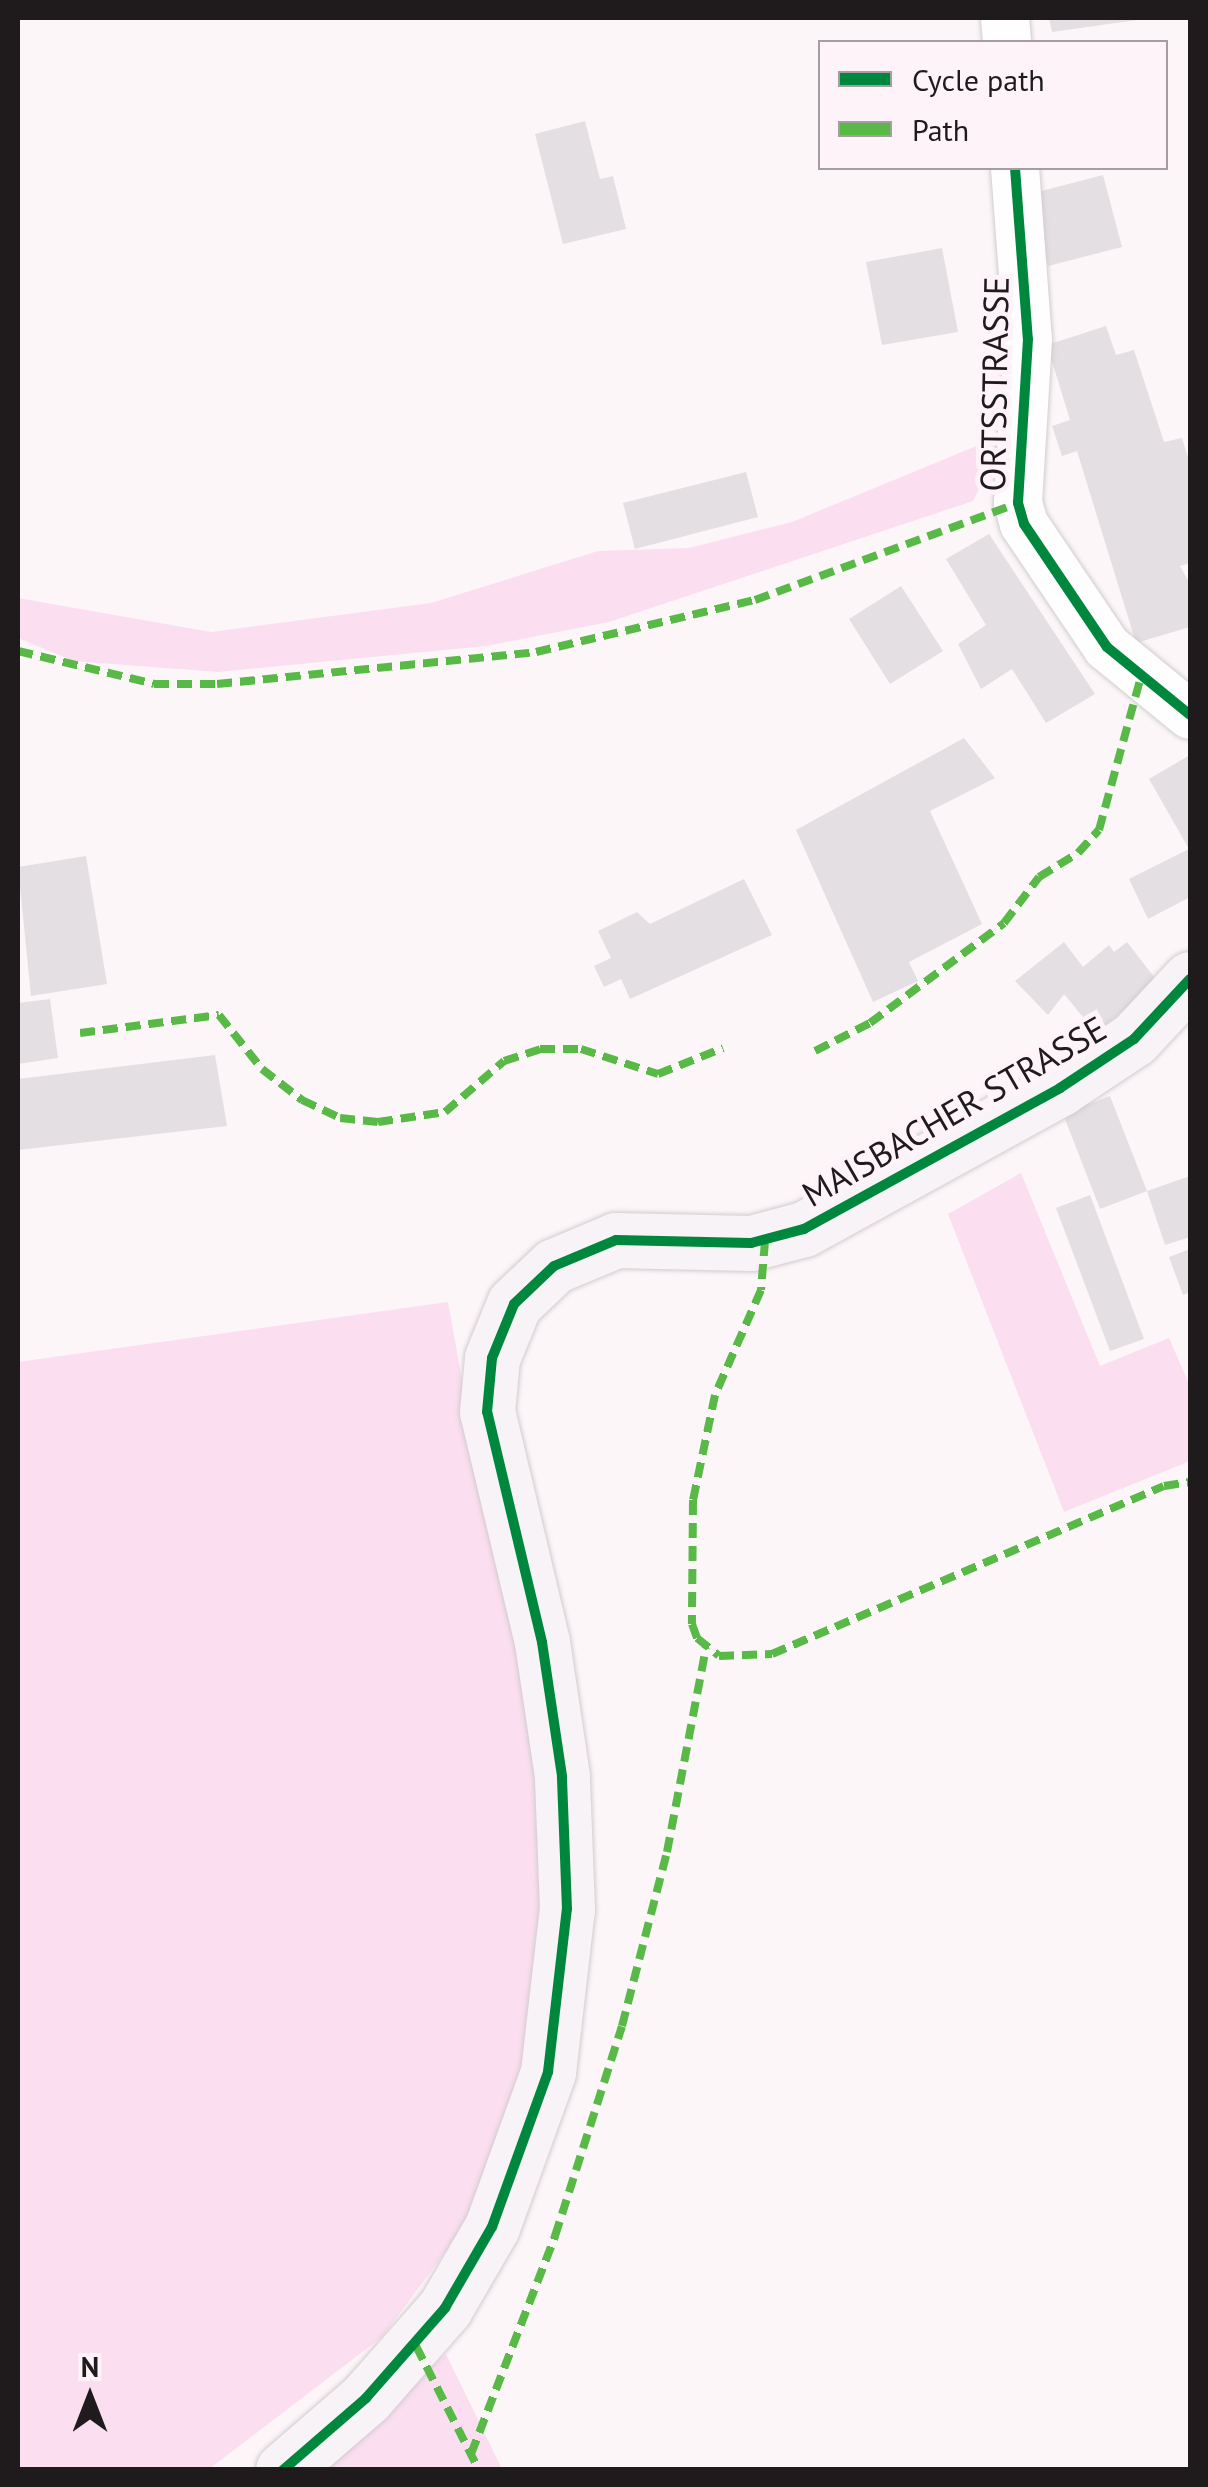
<!DOCTYPE html>
<style>
body{margin:0}
#map{position:relative;width:1208px;height:2487px;overflow:hidden;background:#fcf6f9;font-family:"PT Sans",sans-serif}
div>[style]{position:absolute}
.green>*{inset:0;background:#fbdef0}
.building>*{inset:0;background:#e4dfe2}
.roads{filter:drop-shadow(0 0 2px #d1cccf) drop-shadow(0 0 2px #d1cccf)}
.street>*{height:48px;margin:-24px;padding:0 24px;transform-origin:24px;border-radius:24px;background:#fffefe}
.secondary>*{height:55px;margin:-27.5px;padding:0 27.5px;transform-origin:27.5px;border-radius:27.5px;background:#f8f3f6}
.quiet>*{height:8px;margin-top:-4px;transform-origin:0;background:repeating-linear-gradient(90deg,#58b947 0 15px,transparent 0 23px)}
.cycleway>*{height:10px;margin:-5px;padding:0 5px;transform-origin:5px;border-radius:5px;background:#00873e}
span{translate:-50% -50%;white-space:nowrap;text-align:center;line-height:1.15;-webkit-text-stroke:10px #fff3fa;paint-order:stroke}
.street-label{font-size:35px;color:#1f1b1d}
.frame{position:absolute;inset:0;border:20px solid #1f1b1d;pointer-events:none}
.legend{position:absolute;left:818px;top:40px;width:350px;height:130px;box-sizing:border-box;background:#fff3fa;border:2px solid #a59da2;margin:0;padding:12px 18px;list-style:none;font-size:30px;color:#1f1b1d}
.legend li{display:flex;align-items:center;gap:20px;height:50px}
.legend b{width:50px;border:2px solid #a59da2}
.north{position:absolute;left:40px;top:2347px;width:100px;height:100px;-webkit-text-stroke:8px #fff3fa;paint-order:stroke;rotate:0deg;font-size:28px;font-weight:700;line-height:40px;text-align:center;color:#1f1b1d}
.north::after{content:'';display:block;margin:auto;width:35px;height:45px;background:#1f1b1d;clip-path:polygon(50% 0,100% 100%,50% 72%,0 100%)}
</style>
<div id="map">
<div class="green">
<div style="clip-path:polygon(1008px 433px,973px 501px,609px 622px,486px 646px,218px 672px,74px 661px,18px 638px,18px 598px,211px 632px,431px 603px,598px 551px,689px 548px,792px 522px)"></div>
<div style="clip-path:polygon(1021px 1173px,1100px 1366px,1169px 1338px,1190px 1386px,1190px 1461px,1064px 1512px,948px 1214px)"></div>
<div style="clip-path:polygon(448px 1302px,494px 1558px,525px 1660px,546px 1902px,529px 2079px,469px 2220px,382px 2337px,209px 2469px,18px 2469px,18px 1362px)"></div>
<div style="clip-path:polygon(446px 2354px,502px 2469px,311px 2470px)"></div>
</div>
<div class="building">
<div style="clip-path:polygon(1049px 18px,1137px 18px,1137px 20px,1052px 32px)"></div>
<div style="clip-path:polygon(585px 121px,600px 179px,613px 176px,626px 229px,563px 244px,535px 134px)"></div>
<div style="clip-path:polygon(1103px 175px,1122px 247px,1048px 266px,1030px 194px)"></div>
<div style="clip-path:polygon(942px 248px,958px 332px,882px 345px,866px 262px)"></div>
<div style="clip-path:polygon(1106px 326px,1116px 355px,1134px 350px,1164px 442px,1182px 438px,1190px 464px,1190px 563px,1180px 566px,1190px 584px,1190px 627px,1136px 643px,1077px 451px,1062px 456px,1052px 426px,1070px 420px,1047px 345px)"></div>
<div style="clip-path:polygon(746px 472px,758px 517px,635px 549px,623px 503px)"></div>
<div style="clip-path:polygon(989px 534px,1095px 694px,1046px 723px,1012px 669px,981px 689px,958px 644px,986px 625px,946px 559px)"></div>
<div style="clip-path:polygon(901px 586px,943px 651px,890px 684px,849px 619px)"></div>
<div style="clip-path:polygon(964px 738px,995px 778px,930px 811px,982px 924px,909px 962px,918px 981px,873px 1002px,796px 830px)"></div>
<div style="clip-path:polygon(1190px 755px,1190px 897px,1148px 919px,1129px 879px,1189px 849px,1149px 779px)"></div>
<div style="clip-path:polygon(86px 856px,107px 984px,31px 996px,18px 867px)"></div>
<div style="clip-path:polygon(744px 879px,772px 935px,630px 999px,621px 979px,604px 987px,594px 966px,611px 958px,598px 931px,637px 912px,650px 924px)"></div>
<div style="clip-path:polygon(1064px 942px,1083px 967px,1109px 945px,1114px 952px,1127px 942px,1158px 982px,1096px 1033px,1064px 994px,1048px 1015px,1015px 981px)"></div>
<div style="clip-path:polygon(50px 999px,58px 1058px,18px 1064px,18px 1003px)"></div>
<div style="clip-path:polygon(215px 1055px,227px 1126px,18px 1150px,18px 1079px)"></div>
<div style="clip-path:polygon(1110px 1096px,1147px 1191px,1100px 1209px,1063px 1114px)"></div>
<div style="clip-path:polygon(1190px 1176px,1190px 1237px,1165px 1245px,1147px 1191px)"></div>
<div style="clip-path:polygon(1090px 1195px,1144px 1339px,1110px 1351px,1056px 1208px)"></div>
<div style="clip-path:polygon(1190px 1249px,1190px 1292px,1183px 1295px,1169px 1257px)"></div>
</div>
<div class="roads">
<div class="street">
<div style="left:1005px;top:18px;width:24px;rotate:85deg"></div>
<div style="left:1015px;top:168px;width:171px;rotate:85.7deg"></div>
<div style="left:1028px;top:339px;width:164px;rotate:93.5deg"></div>
<div style="left:1018px;top:503px;width:22px;rotate:74deg"></div>
<div style="left:1024px;top:524px;width:148px;rotate:56deg"></div>
<div style="left:1107px;top:647px;width:107px;rotate:39.3deg"></div>
</div>
<div class="secondary">
<div style="left:283px;top:2470px;width:110px;rotate:-40.9deg"></div>
<div style="left:366px;top:2398px;width:120px;rotate:-48.7deg"></div>
<div style="left:445px;top:2308px;width:94px;rotate:-59.9deg"></div>
<div style="left:492px;top:2227px;width:165px;rotate:-70.1deg"></div>
<div style="left:548px;top:2072px;width:164px;rotate:-83.4deg"></div>
<div style="left:567px;top:1909px;width:133px;rotate:-92.2deg"></div>
<div style="left:562px;top:1776px;width:135px;rotate:-98.5deg"></div>
<div style="left:542px;top:1642px;width:236px;rotate:-103.4deg"></div>
<div style="left:487px;top:1412px;width:54px;rotate:-84.7deg"></div>
<div style="left:492px;top:1358px;width:58px;rotate:-67.8deg"></div>
<div style="left:514px;top:1304px;width:55px;rotate:-43.5deg"></div>
<div style="left:554px;top:1266px;width:67px;rotate:-22.8deg"></div>
<div style="left:616px;top:1240px;width:135px;rotate:1.3deg"></div>
<div style="left:751px;top:1243px;width:55px;rotate:-14.8deg"></div>
<div style="left:804px;top:1229px;width:292px;rotate:-28.8deg"></div>
<div style="left:1060px;top:1088px;width:89px;rotate:-33.5deg"></div>
<div style="left:1134px;top:1039px;width:82px;rotate:-47deg"></div>
</div>
</div>
<div class="quiet">
<div style="left:18px;top:651px;width:140px;rotate:13.6deg"></div>
<div style="left:154px;top:684px;width:63px"></div>
<div style="left:217px;top:684px;width:321px;rotate:-5.7deg"></div>
<div style="left:536px;top:652px;width:225px;rotate:-13.4deg"></div>
<div style="left:755px;top:600px;width:280px;rotate:-20.2deg"></div>
<div style="left:80px;top:1033px;width:140px;rotate:-7.4deg"></div>
<div style="left:219px;top:1015px;width:69px;rotate:51.5deg"></div>
<div style="left:262px;top:1069px;width:51px;rotate:37.8deg"></div>
<div style="left:302px;top:1100px;width:42px;rotate:25.3deg"></div>
<div style="left:340px;top:1118px;width:38px;rotate:6deg"></div>
<div style="left:378px;top:1122px;width:68px;rotate:-8.5deg"></div>
<div style="left:445px;top:1112px;width:78px;rotate:-40.8deg"></div>
<div style="left:504px;top:1061px;width:38px;rotate:-18deg"></div>
<div style="left:540px;top:1049px;width:41px"></div>
<div style="left:581px;top:1049px;width:81px;rotate:18deg"></div>
<div style="left:658px;top:1074px;width:70px;rotate:-21.8deg"></div>
<div style="left:815px;top:1051px;width:62px;rotate:-27deg"></div>
<div style="left:870px;top:1023px;width:167px;rotate:-36.7deg"></div>
<div style="left:1004px;top:923px;width:58px;rotate:-52.7deg"></div>
<div style="left:1039px;top:877px;width:46px;rotate:-31.6deg"></div>
<div style="left:1078px;top:853px;width:31px;rotate:-48deg"></div>
<div style="left:1099px;top:830px;width:156px;rotate:-74.7deg"></div>
<div style="left:765px;top:1241px;width:49px;rotate:94.7deg"></div>
<div style="left:761px;top:1290px;width:115px;rotate:113.7deg"></div>
<div style="left:715px;top:1395px;width:107px;rotate:101.8deg"></div>
<div style="left:693px;top:1500px;width:124px;rotate:90.5deg"></div>
<div style="left:692px;top:1624px;width:15px;rotate:70deg"></div>
<div style="left:697px;top:1638px;width:28px;rotate:39deg"></div>
<div style="left:719px;top:1656px;width:53px;rotate:-2.2deg"></div>
<div style="left:772px;top:1654px;width:426px;rotate:-23.2deg"></div>
<div style="left:1164px;top:1486px;width:26px;rotate:-9deg"></div>
<div style="left:416px;top:2346px;width:139px;rotate:63.1deg"></div>
<div style="left:471px;top:2454px;width:234px;rotate:-68.9deg"></div>
<div style="left:555px;top:2236px;width:220px;rotate:-72.3deg"></div>
<div style="left:622px;top:2026px;width:180px;rotate:-75.5deg"></div>
<div style="left:667px;top:1852px;width:208px;rotate:-79.2deg"></div>
</div>
<div class="cycleway">
<div style="left:1015px;top:168px;width:171px;rotate:85.7deg"></div>
<div style="left:1028px;top:339px;width:164px;rotate:93.5deg"></div>
<div style="left:1018px;top:503px;width:22px;rotate:74deg"></div>
<div style="left:1024px;top:524px;width:148px;rotate:56deg"></div>
<div style="left:1107px;top:647px;width:107px;rotate:39.3deg"></div>
<div style="left:283px;top:2470px;width:110px;rotate:-40.9deg"></div>
<div style="left:366px;top:2398px;width:120px;rotate:-48.7deg"></div>
<div style="left:445px;top:2308px;width:94px;rotate:-59.9deg"></div>
<div style="left:492px;top:2227px;width:165px;rotate:-70.1deg"></div>
<div style="left:548px;top:2072px;width:164px;rotate:-83.4deg"></div>
<div style="left:567px;top:1909px;width:133px;rotate:-92.2deg"></div>
<div style="left:562px;top:1776px;width:135px;rotate:-98.5deg"></div>
<div style="left:542px;top:1642px;width:236px;rotate:-103.4deg"></div>
<div style="left:487px;top:1412px;width:54px;rotate:-84.7deg"></div>
<div style="left:492px;top:1358px;width:58px;rotate:-67.8deg"></div>
<div style="left:514px;top:1304px;width:55px;rotate:-43.5deg"></div>
<div style="left:554px;top:1266px;width:67px;rotate:-22.8deg"></div>
<div style="left:616px;top:1240px;width:135px;rotate:1.3deg"></div>
<div style="left:751px;top:1243px;width:55px;rotate:-14.8deg"></div>
<div style="left:804px;top:1229px;width:292px;rotate:-28.8deg"></div>
<div style="left:1060px;top:1088px;width:89px;rotate:-33.5deg"></div>
<div style="left:1134px;top:1039px;width:82px;rotate:-47deg"></div>
</div>
<div class="street-label">
<span style="left:994px;top:384px;rotate:-89deg">ORTSSTRASSE</span>
<span style="left:954px;top:1111px;rotate:-30deg">MAISBACHER STRASSE</span>
</div>
<div class="frame"></div>
<ul class="legend">
<li><b style="height:12px;background:#00873e"></b>Cycle path</li>
<li><b style="height:12px;background:#58b947"></b>Path</li>
</ul>
<div class="north">N</div>
</div>
